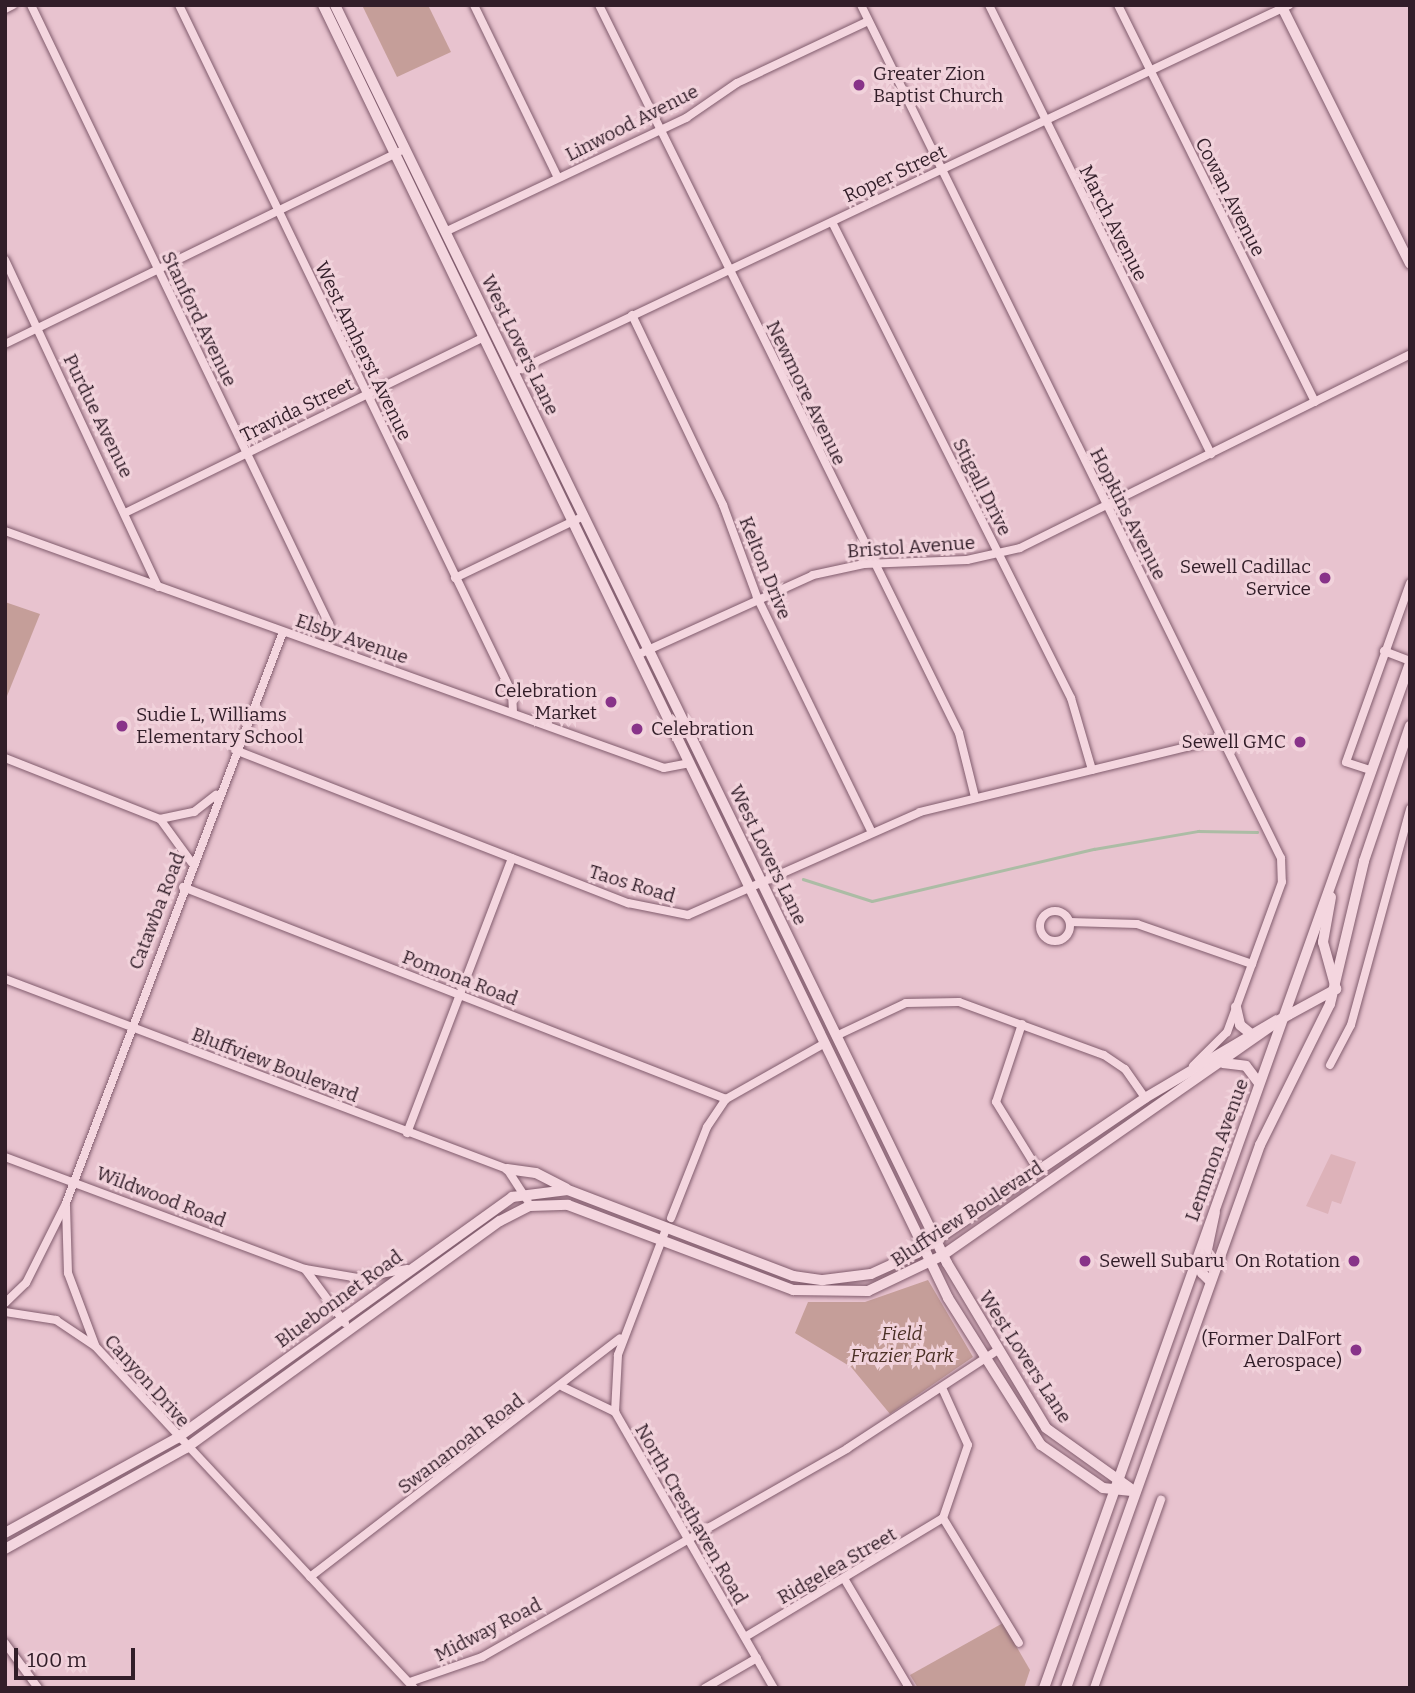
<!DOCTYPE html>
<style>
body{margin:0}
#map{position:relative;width:1415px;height:1693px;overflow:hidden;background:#e8c3cf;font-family:Bitter,serif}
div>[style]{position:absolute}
.farmland>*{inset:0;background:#ddb2b9}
.green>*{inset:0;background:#c59e99}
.stream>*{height:2.5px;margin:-1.25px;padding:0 1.25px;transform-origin:1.25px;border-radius:1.25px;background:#acbca5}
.roads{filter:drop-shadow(0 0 2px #815c6d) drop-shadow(0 0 2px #815c6d)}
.street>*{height:8px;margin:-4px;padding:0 4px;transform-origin:4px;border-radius:4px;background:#f4d6df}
.street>.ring{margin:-4px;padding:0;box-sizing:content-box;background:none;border:8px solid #f4d6df;border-radius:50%}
.secondary>*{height:10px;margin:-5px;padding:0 5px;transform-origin:5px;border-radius:5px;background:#f4d6df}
.dots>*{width:19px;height:19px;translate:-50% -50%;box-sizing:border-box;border:4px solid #f1d2db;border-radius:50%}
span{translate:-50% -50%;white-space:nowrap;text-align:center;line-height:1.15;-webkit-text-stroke:6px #f1d2db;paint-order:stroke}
.poi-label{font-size:19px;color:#321e29}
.left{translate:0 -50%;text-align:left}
.right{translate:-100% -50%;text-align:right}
.street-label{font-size:19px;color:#321e29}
.park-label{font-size:19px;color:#4c3127;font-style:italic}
.frame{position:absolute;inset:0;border:7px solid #321e29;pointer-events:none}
.scale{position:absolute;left:14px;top:1648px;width:121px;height:32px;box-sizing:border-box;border:4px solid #321e29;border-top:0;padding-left:9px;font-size:21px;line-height:24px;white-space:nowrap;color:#321e29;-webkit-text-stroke:5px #f1d2db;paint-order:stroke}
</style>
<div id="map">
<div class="farmland">
<div style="clip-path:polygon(1331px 1154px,1356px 1162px,1341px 1204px,1332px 1201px,1328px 1214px,1306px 1206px)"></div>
</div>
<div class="green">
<div style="clip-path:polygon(362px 5px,428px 5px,451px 52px,397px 77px)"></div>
<div style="clip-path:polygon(5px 602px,40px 614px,5px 701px)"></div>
<div style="clip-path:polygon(928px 1280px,973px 1357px,890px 1414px,851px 1367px,795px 1333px,808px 1302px,865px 1302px)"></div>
<div style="clip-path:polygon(1003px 1623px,1030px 1670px,1024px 1688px,918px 1688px,910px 1675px)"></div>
</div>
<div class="stream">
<div style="left:803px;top:879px;width:72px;rotate:17.7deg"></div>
<div style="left:872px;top:901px;width:228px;rotate:-13.2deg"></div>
<div style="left:1094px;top:849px;width:106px;rotate:-9.8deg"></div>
<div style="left:1198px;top:831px;width:59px;rotate:1deg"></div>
</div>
<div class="roads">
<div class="street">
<div style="left:31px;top:5px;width:687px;rotate:64.29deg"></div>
<div style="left:329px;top:624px;width:23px;rotate:92deg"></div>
<div style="left:179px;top:5px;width:764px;rotate:64.17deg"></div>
<div style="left:512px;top:693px;width:19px;rotate:87deg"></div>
<div style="left:474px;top:5px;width:192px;rotate:64.1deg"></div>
<div style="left:599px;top:5px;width:812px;rotate:63.69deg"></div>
<div style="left:959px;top:733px;width:66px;rotate:76deg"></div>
<div style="left:861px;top:5px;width:951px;rotate:63.79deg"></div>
<div style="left:1281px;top:858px;width:24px;rotate:88deg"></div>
<div style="left:1282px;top:882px;width:160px;rotate:110.1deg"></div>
<div style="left:1227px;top:1032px;width:48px;rotate:135deg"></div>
<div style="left:989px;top:5px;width:501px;rotate:63.69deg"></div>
<div style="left:1118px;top:5px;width:443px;rotate:63.6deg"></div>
<div style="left:5px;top:9px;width:9px;rotate:-27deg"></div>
<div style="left:832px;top:222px;width:533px;rotate:63.34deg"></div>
<div style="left:1071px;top:698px;width:75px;rotate:73.7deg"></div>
<div style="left:445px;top:232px;width:267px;rotate:-25.3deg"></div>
<div style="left:686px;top:118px;width:62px;rotate:-34.5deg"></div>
<div style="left:737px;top:83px;width:145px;rotate:-25.3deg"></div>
<div style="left:5px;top:260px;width:361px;rotate:64.9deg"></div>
<div style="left:632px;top:315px;width:211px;rotate:64.4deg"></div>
<div style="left:723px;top:505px;width:98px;rotate:69.7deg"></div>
<div style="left:757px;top:597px;width:260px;rotate:64deg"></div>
<div style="left:5px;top:344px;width:438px;rotate:-26deg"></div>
<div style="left:514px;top:372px;width:858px;rotate:-25.34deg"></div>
<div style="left:127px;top:512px;width:395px;rotate:-26.1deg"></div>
<div style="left:5px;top:531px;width:700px;rotate:19.78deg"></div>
<div style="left:664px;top:768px;width:25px;rotate:-11deg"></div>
<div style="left:455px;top:578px;width:143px;rotate:-25.7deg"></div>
<div style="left:1384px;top:651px;width:28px;rotate:21deg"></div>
<div style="left:637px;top:655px;width:193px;rotate:-24.4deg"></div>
<div style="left:813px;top:575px;width:52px;rotate:-12.2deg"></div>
<div style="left:864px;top:564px;width:103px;rotate:-2.2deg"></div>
<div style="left:967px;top:560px;width:54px;rotate:-12.8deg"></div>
<div style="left:1020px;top:548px;width:436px;rotate:-26.4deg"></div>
<div style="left:235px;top:750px;width:422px;rotate:21.3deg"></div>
<div style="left:628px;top:903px;width:61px;rotate:11.3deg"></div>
<div style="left:688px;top:915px;width:254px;rotate:-23.9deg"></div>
<div style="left:920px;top:812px;width:312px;rotate:-13.7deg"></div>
<div style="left:5px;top:758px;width:167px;rotate:21.5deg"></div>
<div style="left:160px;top:819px;width:54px;rotate:54deg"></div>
<div style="left:1370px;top:770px;width:25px;rotate:-162deg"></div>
<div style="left:1346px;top:762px;width:190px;rotate:-70.3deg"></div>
<div style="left:160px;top:819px;width:35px;rotate:-12deg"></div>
<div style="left:194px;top:812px;width:28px;rotate:-38deg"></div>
<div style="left:183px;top:887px;width:583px;rotate:21.33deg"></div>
<div class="ring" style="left:1040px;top:911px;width:22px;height:22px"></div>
<div style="left:1070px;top:922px;width:67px;rotate:1.7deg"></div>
<div style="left:1137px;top:924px;width:122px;rotate:19.2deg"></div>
<div style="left:5px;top:979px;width:537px;rotate:20.73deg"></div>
<div style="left:507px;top:1169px;width:37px;rotate:57deg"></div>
<div style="left:1022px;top:1024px;width:82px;rotate:108.4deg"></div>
<div style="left:996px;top:1102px;width:80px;rotate:58.3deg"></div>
<div style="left:836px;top:1036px;width:77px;rotate:-25.2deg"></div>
<div style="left:906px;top:1003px;width:53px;rotate:-1.1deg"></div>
<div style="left:959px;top:1002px;width:154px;rotate:20.1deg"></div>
<div style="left:1104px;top:1055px;width:25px;rotate:34deg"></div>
<div style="left:1125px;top:1069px;width:35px;rotate:55deg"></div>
<div style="left:1330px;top:1065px;width:45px;rotate:-62.3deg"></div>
<div style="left:1351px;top:1025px;width:224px;rotate:-74.7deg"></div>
<div style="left:407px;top:1133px;width:294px;rotate:-69.1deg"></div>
<div style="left:5px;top:1157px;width:320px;rotate:20.5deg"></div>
<div style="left:305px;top:1269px;width:67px;rotate:53.5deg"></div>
<div style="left:66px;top:1206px;width:67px;rotate:88.3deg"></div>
<div style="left:68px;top:1273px;width:77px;rotate:69.4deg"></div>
<div style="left:671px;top:1218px;width:98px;rotate:-68.4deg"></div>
<div style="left:707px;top:1127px;width:34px;rotate:-56deg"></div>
<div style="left:726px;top:1099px;width:114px;rotate:-29.5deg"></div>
<div style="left:666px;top:1229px;width:135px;rotate:110.9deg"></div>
<div style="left:618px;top:1355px;width:57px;rotate:93deg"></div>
<div style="left:615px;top:1412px;width:319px;rotate:60.1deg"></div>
<div style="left:305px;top:1269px;width:55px;rotate:9.5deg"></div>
<div style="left:359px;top:1278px;width:49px;rotate:-10.6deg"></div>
<div style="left:5px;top:1303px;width:29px;rotate:-44deg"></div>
<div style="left:26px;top:1283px;width:89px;rotate:-63.4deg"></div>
<div style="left:66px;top:1203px;width:611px;rotate:-69.19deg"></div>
<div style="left:5px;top:1312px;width:52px;rotate:8.9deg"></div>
<div style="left:56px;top:1320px;width:47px;rotate:33.7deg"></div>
<div style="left:95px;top:1346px;width:468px;rotate:47deg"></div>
<div style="left:563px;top:1387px;width:58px;rotate:25.7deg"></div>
<div style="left:943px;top:1390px;width:60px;rotate:65.6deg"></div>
<div style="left:968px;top:1445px;width:77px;rotate:108.9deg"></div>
<div style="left:943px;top:1518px;width:146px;rotate:58.7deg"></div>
<div style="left:310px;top:1577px;width:391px;rotate:-37.6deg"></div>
<div style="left:845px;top:1580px;width:126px;rotate:59.3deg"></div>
<div style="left:745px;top:1637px;width:231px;rotate:-31deg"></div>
<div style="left:5px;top:1643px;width:56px;rotate:53.7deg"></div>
<div style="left:410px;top:1682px;width:76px;rotate:-19.1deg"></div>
<div style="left:482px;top:1657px;width:421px;rotate:-29.7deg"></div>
<div style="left:848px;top:1448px;width:179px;rotate:-33.2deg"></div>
<div style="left:705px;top:1688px;width:60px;rotate:-30deg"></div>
<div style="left:1094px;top:1688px;width:200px;rotate:-70.4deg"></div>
</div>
<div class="secondary">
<div style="left:323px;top:5px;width:1436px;rotate:64.2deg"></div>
<div style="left:948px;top:1298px;width:174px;rotate:57.7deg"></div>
<div style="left:1041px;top:1445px;width:75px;rotate:34.7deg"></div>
<div style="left:1103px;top:1488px;width:31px;rotate:6deg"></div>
<div style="left:335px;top:5px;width:1399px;rotate:64.06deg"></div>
<div style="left:947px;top:1263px;width:192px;rotate:59deg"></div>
<div style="left:1046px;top:1428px;width:108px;rotate:35.6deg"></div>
<div style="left:1281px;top:5px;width:289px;rotate:63.5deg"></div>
<div style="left:1331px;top:897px;width:46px;rotate:100.1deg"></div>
<div style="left:1323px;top:942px;width:49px;rotate:74.5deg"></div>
<div style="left:1236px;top:1007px;width:18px;rotate:77deg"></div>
<div style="left:1240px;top:1025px;width:13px;rotate:39deg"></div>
<div style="left:1223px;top:1063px;width:23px;rotate:7deg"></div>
<div style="left:1246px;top:1066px;width:21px;rotate:53deg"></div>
<div style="left:507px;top:1169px;width:29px;rotate:8deg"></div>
<div style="left:536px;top:1173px;width:34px;rotate:27deg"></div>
<div style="left:1210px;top:1281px;width:11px;rotate:-135deg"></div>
<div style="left:1202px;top:1273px;width:62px;rotate:-78deg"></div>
<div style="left:5px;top:1533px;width:196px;rotate:-28.9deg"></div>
<div style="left:177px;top:1438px;width:413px;rotate:-35.7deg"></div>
<div style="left:512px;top:1197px;width:56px;rotate:-7.1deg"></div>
<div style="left:568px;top:1190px;width:241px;rotate:20.9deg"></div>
<div style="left:793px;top:1276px;width:30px;rotate:8deg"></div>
<div style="left:823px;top:1280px;width:48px;rotate:-7.1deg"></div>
<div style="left:871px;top:1274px;width:51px;rotate:-24.5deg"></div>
<div style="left:917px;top:1253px;width:276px;rotate:-34.2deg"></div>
<div style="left:1145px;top:1098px;width:153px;rotate:-30.6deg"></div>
<div style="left:5px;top:1549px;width:207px;rotate:-29.2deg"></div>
<div style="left:186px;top:1448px;width:387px;rotate:-35.9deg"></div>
<div style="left:500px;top:1221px;width:34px;rotate:-27deg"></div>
<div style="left:530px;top:1206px;width:38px;rotate:-2deg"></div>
<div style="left:568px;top:1205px;width:241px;rotate:20.7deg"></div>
<div style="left:793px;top:1290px;width:75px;rotate:0.8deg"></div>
<div style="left:868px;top:1291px;width:83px;rotate:-25.6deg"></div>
<div style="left:943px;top:1255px;width:412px;rotate:-34.9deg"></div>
<div style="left:1281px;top:1019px;width:63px;rotate:-28.6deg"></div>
<div style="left:1044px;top:1688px;width:1088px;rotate:-70.35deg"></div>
<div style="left:1066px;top:1688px;width:577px;rotate:-70.34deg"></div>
<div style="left:1260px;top:1145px;width:157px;rotate:-63.6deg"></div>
<div style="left:1330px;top:1004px;width:147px;rotate:-76.6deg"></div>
<div style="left:1364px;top:861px;width:143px;rotate:-71.2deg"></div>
</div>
</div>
<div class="dots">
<div style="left:859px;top:85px;background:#883389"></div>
<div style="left:1325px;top:578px;background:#883389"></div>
<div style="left:611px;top:702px;background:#883389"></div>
<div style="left:122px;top:726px;background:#883389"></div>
<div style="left:637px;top:729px;background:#883389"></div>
<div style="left:1300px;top:742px;background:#883389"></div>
<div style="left:1085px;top:1261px;background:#883389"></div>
<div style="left:1354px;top:1261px;background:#883389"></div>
<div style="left:1356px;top:1350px;background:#883389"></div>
</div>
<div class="poi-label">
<span class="left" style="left:873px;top:85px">Greater Zion<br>Baptist Church</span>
<span class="right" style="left:1311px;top:578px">Sewell Cadillac<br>Service</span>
<span class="right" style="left:597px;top:702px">Celebration<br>Market</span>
<span class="left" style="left:136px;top:726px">Sudie L, Williams<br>Elementary School</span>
<span class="left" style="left:651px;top:729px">Celebration</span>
<span class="right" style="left:1286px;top:742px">Sewell GMC</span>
<span class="left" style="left:1099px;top:1261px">Sewell Subaru</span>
<span class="right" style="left:1340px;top:1261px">On Rotation</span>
<span class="right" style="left:1342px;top:1350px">(Former DalFort<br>Aerospace)</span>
</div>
<div class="street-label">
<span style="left:632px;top:123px;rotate:-27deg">Linwood Avenue</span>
<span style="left:895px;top:174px;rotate:-25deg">Roper Street</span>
<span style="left:1230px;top:197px;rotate:63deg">Cowan Avenue</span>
<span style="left:1113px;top:223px;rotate:63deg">March Avenue</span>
<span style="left:199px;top:319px;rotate:64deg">Stanford Avenue</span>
<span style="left:520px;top:345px;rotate:64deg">West Lovers Lane</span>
<span style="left:363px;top:351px;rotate:64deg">West Amherst Avenue</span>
<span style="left:806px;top:393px;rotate:64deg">Newmore Avenue</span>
<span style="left:297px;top:410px;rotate:-26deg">Travida Street</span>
<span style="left:98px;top:416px;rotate:64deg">Purdue Avenue</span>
<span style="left:982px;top:487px;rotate:63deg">Stigall Drive</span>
<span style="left:1128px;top:514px;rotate:63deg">Hopkins Avenue</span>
<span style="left:911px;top:547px;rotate:-4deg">Bristol Avenue</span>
<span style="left:765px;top:568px;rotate:68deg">Kelton Drive</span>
<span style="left:352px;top:639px;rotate:19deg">Elsby Avenue</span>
<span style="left:768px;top:855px;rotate:64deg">West Lovers Lane</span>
<span style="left:632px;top:884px;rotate:17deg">Taos Road</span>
<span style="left:157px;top:911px;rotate:-69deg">Catawba Road</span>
<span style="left:460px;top:978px;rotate:21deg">Pomona Road</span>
<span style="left:275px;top:1065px;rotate:21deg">Bluffview Boulevard</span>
<span style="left:1217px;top:1150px;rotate:-70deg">Lemmon Avenue</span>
<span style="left:161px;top:1197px;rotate:21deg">Wildwood Road</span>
<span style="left:967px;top:1214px;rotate:-33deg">Bluffview Boulevard</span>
<span style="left:339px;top:1299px;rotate:-36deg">Bluebonnet Road</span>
<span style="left:1025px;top:1357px;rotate:57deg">West Lovers Lane</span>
<span style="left:147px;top:1381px;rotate:48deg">Canyon Drive</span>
<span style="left:461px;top:1444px;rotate:-37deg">Swananoah Road</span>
<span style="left:691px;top:1514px;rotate:60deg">North Cresthaven Road</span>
<span style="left:837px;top:1566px;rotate:-30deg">Ridgelea Street</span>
<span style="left:488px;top:1630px;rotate:-27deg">Midway Road</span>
</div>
<div class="park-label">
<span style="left:902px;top:1345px">Field<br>Frazier Park</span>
</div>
<div class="frame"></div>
<div class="scale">100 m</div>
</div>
